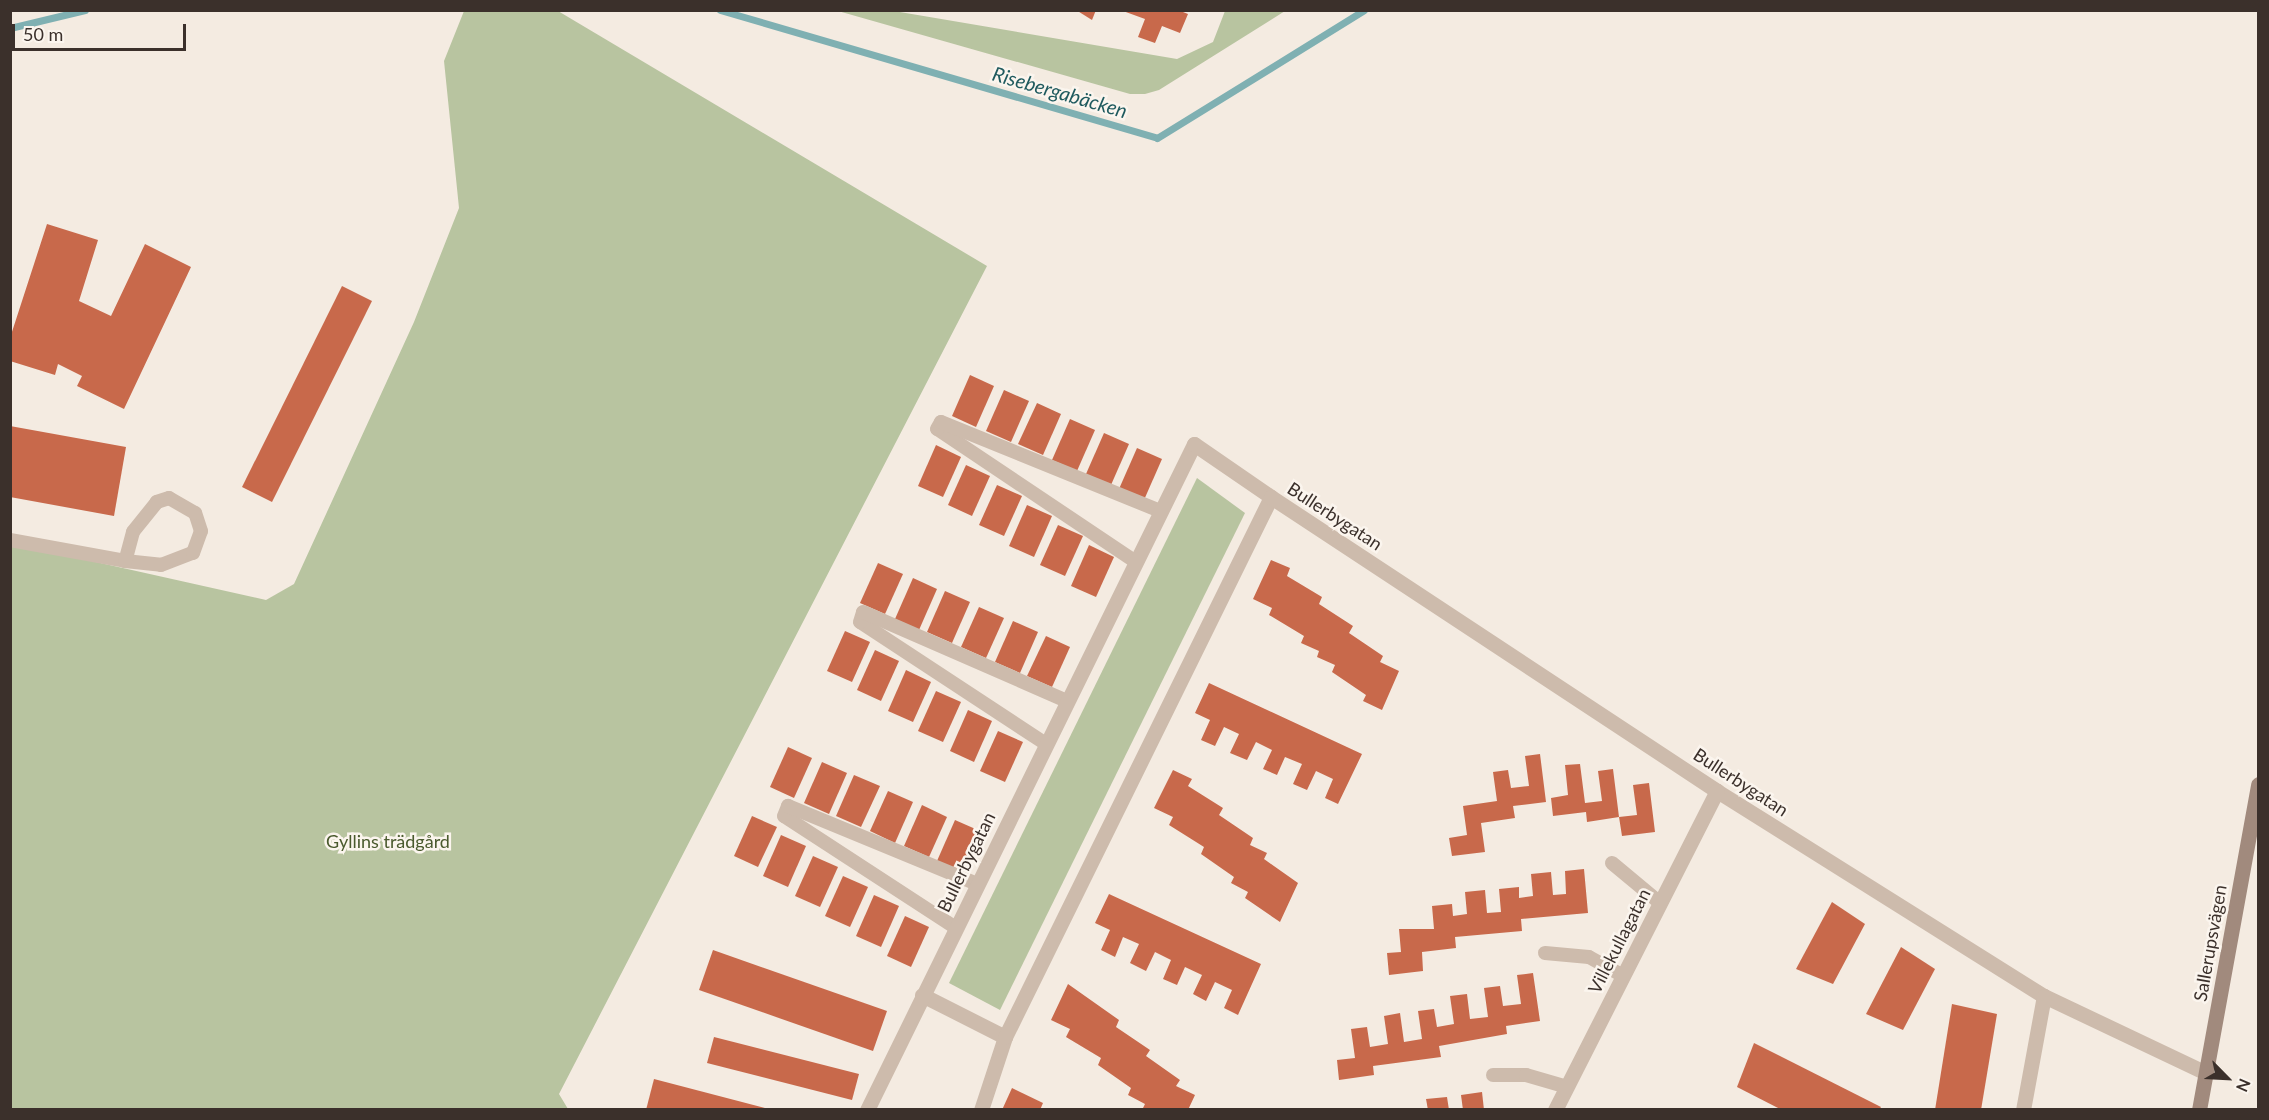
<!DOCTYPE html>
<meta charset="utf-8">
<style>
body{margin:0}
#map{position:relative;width:2269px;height:1120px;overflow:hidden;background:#f4ebe1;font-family:Lato,sans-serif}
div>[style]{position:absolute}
.green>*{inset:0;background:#b8c4a0}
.stream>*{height:7px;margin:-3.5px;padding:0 3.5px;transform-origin:3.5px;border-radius:3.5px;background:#7fb0b2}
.building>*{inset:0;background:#c8694b}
.service>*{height:14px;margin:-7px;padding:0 7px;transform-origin:7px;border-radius:7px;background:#cdbbac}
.minor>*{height:15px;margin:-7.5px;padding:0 7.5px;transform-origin:7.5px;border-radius:7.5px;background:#cdbbac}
.secondary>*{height:15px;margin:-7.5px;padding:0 7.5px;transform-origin:7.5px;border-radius:7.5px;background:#a18a7d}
span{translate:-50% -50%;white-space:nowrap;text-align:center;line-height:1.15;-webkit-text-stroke:5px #fbf5ee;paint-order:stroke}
.street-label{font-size:18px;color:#3b302b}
.park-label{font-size:18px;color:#4a5a2e}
.water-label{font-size:20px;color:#1f5a5e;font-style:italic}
.frame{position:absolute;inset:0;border:12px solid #3b302b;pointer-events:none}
.north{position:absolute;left:2197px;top:1048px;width:60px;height:60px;-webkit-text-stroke:4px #fbf5ee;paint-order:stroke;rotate:114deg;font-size:16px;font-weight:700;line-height:24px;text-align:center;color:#3b302b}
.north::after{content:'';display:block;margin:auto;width:21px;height:27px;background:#3b302b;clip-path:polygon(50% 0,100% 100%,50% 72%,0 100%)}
.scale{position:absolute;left:12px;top:24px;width:174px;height:27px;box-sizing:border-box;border:3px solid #3b302b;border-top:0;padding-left:8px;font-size:18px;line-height:21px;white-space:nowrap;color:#3b302b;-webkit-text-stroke:4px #fbf5ee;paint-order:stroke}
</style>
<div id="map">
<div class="green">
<div style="clip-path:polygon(464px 11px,558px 11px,987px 266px,559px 1094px,568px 1109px,11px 1110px,11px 543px,266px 600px,294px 584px,414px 322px,459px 208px,444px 61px)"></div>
<div style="clip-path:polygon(838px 11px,894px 11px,1177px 59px,1213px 42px,1225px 11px,1285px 11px,1159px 90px,1145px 94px,1130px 94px)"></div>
<div style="clip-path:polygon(1197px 478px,1245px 513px,1000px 1010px,949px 983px)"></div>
</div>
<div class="stream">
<div style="left:720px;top:10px;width:455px;rotate:16.3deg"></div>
<div style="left:1157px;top:138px;width:243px;rotate:-31.7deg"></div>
<div style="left:10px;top:28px;width:77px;rotate:-13.5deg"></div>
</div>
<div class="building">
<div style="clip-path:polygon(1076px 10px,1096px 10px,1092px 20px)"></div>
<div style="clip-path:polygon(1178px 10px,1188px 14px,1180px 33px,1162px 26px,1155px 43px,1138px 37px,1145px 19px,1123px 11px)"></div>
<div style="clip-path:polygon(47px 224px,98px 240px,79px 301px,111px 316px,145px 244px,191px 267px,124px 409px,77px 386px,82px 376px,58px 364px,55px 375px,10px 361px,10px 338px)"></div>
<div style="clip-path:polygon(342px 286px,372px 301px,272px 502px,242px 487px)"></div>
<div style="clip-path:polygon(970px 375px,994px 386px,976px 427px,952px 416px)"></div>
<div style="clip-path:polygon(1004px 390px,1029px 401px,1011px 442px,986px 431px)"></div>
<div style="clip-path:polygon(1037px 403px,1061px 414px,1043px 455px,1018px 444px)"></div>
<div style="clip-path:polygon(1070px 419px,1095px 430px,1077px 471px,1052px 460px)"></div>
<div style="clip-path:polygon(10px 426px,126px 447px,114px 516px,10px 497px)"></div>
<div style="clip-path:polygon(1104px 433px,1129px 444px,1111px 485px,1086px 474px)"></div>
<div style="clip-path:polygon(936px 445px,961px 457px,943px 497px,918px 486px)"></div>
<div style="clip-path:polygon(1137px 448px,1162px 459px,1144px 500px,1119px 489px)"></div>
<div style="clip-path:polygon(966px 465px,990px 476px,972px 516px,948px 505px)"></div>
<div style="clip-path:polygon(997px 485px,1022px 496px,1004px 536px,979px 525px)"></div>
<div style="clip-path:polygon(1027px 505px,1052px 516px,1034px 557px,1009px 546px)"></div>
<div style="clip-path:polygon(1058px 525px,1083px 536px,1065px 576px,1040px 565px)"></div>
<div style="clip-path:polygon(1089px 545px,1114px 557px,1096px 597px,1071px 586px)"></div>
<div style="clip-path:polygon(1271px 560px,1290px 568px,1287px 576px,1322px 597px,1319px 604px,1353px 626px,1349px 633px,1383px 656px,1380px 662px,1399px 671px,1382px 710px,1363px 701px,1366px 695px,1332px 672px,1335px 665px,1317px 657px,1319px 651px,1301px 643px,1304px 636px,1269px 615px,1272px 608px,1253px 599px)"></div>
<div style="clip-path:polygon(878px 563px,903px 574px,885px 614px,860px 603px)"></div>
<div style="clip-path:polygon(913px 578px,937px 589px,919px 630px,895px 619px)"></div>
<div style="clip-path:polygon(945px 591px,970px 602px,952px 643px,927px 632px)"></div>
<div style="clip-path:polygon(979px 607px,1004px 618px,986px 658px,961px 647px)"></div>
<div style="clip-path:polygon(1013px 621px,1038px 632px,1020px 673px,995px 662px)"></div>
<div style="clip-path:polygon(845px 631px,870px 642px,852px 682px,827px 671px)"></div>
<div style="clip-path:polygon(1046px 636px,1070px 647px,1052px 687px,1027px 676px)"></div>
<div style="clip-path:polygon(875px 650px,899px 661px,881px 701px,857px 690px)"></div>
<div style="clip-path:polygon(906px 670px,931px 682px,913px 722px,888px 711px)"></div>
<div style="clip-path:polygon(1209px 683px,1362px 754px,1338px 804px,1325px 798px,1333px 779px,1316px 771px,1307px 790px,1293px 784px,1302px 764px,1285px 757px,1277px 775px,1263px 769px,1272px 750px,1256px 742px,1247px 760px,1230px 753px,1239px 734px,1224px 727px,1215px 746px,1201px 740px,1210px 720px,1195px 713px)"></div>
<div style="clip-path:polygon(936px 691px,961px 702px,943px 742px,918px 731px)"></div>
<div style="clip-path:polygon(968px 710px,992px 721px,974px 762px,950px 751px)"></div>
<div style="clip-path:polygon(998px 731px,1023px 742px,1005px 782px,980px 771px)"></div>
<div style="clip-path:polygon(788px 747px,812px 758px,794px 798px,770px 787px)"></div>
<div style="clip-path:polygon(1540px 754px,1546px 802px,1513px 806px,1515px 818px,1481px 823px,1485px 852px,1452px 856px,1449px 838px,1467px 835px,1463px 806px,1497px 801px,1493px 772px,1508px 770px,1511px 788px,1529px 786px,1525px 756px)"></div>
<div style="clip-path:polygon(822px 762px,847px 773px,829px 814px,804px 803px)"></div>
<div style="clip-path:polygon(1580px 764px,1585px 803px,1602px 801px,1598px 771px,1613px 769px,1619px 817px,1587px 822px,1586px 812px,1553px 816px,1551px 798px,1568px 795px,1565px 765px)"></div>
<div style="clip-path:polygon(1173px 770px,1192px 779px,1188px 786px,1223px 808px,1219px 815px,1253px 838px,1250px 845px,1267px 853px,1264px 859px,1298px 883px,1280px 922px,1245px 898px,1248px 892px,1231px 883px,1234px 877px,1201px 854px,1204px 847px,1169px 825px,1173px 817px,1154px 808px)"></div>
<div style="clip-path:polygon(854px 775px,880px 786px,861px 827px,836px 816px)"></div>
<div style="clip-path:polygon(1649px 783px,1655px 832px,1622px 836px,1619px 817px,1637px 815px,1633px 785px)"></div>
<div style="clip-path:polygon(888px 791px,913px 802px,895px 843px,870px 831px)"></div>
<div style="clip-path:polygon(922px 805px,947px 817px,929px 857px,904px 846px)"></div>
<div style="clip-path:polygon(752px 816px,777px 827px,758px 867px,734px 856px)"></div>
<div style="clip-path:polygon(955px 820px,980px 831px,962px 872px,937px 861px)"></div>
<div style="clip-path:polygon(781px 835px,806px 846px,788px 887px,763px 876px)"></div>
<div style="clip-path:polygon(813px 856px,838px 867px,820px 907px,795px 896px)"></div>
<div style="clip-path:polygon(1584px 869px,1588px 913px,1521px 919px,1522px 931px,1455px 937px,1456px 948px,1422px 952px,1423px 971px,1389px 975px,1387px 953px,1401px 952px,1399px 929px,1434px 929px,1432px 906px,1452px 904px,1453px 916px,1467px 914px,1465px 892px,1485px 890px,1487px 913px,1501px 912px,1499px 889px,1519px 887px,1519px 898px,1533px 896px,1531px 874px,1551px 872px,1553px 895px,1566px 894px,1565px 871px)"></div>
<div style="clip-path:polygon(843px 876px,868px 887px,850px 927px,825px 916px)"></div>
<div style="clip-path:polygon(1109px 894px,1261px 964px,1238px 1015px,1224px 1008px,1232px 990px,1215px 982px,1206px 1001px,1193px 994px,1202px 975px,1185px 967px,1177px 985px,1163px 979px,1171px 960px,1155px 952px,1146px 971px,1130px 963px,1139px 944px,1123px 937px,1115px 957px,1101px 950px,1110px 930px,1095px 923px)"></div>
<div style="clip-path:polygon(874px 895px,899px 906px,881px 947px,856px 936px)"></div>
<div style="clip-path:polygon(1832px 902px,1865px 924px,1833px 984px,1796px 969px)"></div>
<div style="clip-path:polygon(905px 916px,929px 927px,911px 967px,887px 956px)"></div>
<div style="clip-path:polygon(1901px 947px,1935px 969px,1903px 1030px,1866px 1014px)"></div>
<div style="clip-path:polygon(713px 950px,887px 1011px,873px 1051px,699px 990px)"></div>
<div style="clip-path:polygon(1533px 973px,1540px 1021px,1506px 1026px,1507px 1034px,1439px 1046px,1441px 1057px,1373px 1066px,1374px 1075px,1339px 1080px,1337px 1060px,1355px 1058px,1351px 1029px,1367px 1027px,1370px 1047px,1388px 1044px,1384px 1016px,1400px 1013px,1404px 1042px,1422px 1039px,1418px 1011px,1434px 1009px,1437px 1027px,1454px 1024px,1450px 996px,1467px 994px,1470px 1019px,1488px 1017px,1484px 988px,1500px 986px,1503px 1006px,1521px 1004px,1517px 975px)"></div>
<div style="clip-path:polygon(1068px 984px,1119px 1020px,1116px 1027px,1150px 1050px,1146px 1056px,1180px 1080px,1176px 1086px,1195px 1095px,1188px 1110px,1142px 1110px,1145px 1104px,1128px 1095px,1131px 1088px,1098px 1065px,1101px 1058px,1066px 1037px,1070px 1029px,1051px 1020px)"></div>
<div style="clip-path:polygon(1952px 1004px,1997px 1014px,1981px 1110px,1935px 1110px)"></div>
<div style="clip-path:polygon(714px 1037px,859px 1074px,852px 1100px,707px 1063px)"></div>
<div style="clip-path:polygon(1754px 1043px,1881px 1107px,1879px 1110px,1782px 1110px,1737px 1087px)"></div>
<div style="clip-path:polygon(654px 1079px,769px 1109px,769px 1110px,646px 1110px)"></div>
<div style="clip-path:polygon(1012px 1088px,1043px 1103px,1040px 1110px,1002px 1110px)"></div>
<div style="clip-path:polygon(1482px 1092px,1484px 1110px,1463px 1110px,1461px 1095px)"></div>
<div style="clip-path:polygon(1447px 1097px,1449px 1110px,1428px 1110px,1426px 1099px)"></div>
</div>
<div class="service">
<div style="left:10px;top:540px;width:117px;rotate:10.3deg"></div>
<div style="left:125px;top:561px;width:36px;rotate:6deg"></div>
<div style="left:161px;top:565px;width:34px;rotate:-21deg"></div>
<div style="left:193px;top:553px;width:23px;rotate:-70deg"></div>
<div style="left:201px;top:531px;width:19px;rotate:-108deg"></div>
<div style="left:195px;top:513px;width:30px;rotate:-150deg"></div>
<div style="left:169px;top:498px;width:13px;rotate:162deg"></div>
<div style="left:157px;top:502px;width:38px;rotate:129deg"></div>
<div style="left:133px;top:532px;width:30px;rotate:105deg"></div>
<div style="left:1136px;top:562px;width:239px;rotate:-146.2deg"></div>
<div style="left:937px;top:429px;width:8px;rotate:-60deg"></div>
<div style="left:941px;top:422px;width:236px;rotate:22.1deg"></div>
<div style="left:1046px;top:744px;width:222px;rotate:-146.7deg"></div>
<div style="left:860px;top:622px;width:10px;rotate:-73deg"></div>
<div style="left:863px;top:612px;width:223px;rotate:23.6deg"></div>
<div style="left:1612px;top:863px;width:62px;rotate:39.8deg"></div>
<div style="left:956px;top:928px;width:205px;rotate:-146.9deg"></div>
<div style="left:784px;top:816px;width:11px;rotate:-68deg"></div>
<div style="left:788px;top:806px;width:204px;rotate:22.4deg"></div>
<div style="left:1545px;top:953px;width:44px;rotate:5.2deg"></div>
<div style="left:1589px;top:957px;width:39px;rotate:29deg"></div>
<div style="left:1493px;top:1075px;width:33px"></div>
<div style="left:1526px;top:1075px;width:43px;rotate:16.3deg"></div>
</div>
<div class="minor">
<div style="left:922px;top:995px;width:93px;rotate:26.8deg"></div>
<div style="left:867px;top:1110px;width:742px;rotate:-63.85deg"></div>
<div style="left:1194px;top:444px;width:93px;rotate:34.5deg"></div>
<div style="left:981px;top:1110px;width:77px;rotate:-71.8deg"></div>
<div style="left:1005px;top:1037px;width:602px;rotate:-63.78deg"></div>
<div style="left:1271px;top:497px;width:534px;rotate:33.39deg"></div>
<div style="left:1717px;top:791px;width:386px;rotate:32.1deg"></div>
<div style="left:2044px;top:996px;width:179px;rotate:25.4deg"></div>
<div style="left:1555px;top:1110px;width:358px;rotate:-63.1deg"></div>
<div style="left:2023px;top:1110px;width:116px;rotate:-79.6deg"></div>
</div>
<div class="secondary">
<div style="left:2199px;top:1110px;width:331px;rotate:-79.7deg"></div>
</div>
<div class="street-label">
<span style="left:1335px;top:516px;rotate:33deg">Bullerbygatan</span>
<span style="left:1741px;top:782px;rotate:33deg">Bullerbygatan</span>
<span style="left:966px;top:862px;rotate:-64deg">Bullerbygatan</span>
<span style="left:1619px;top:941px;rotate:-63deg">Villekullagatan</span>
<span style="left:2210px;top:943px;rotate:-80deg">Sallerupsvägen</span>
</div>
<div class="park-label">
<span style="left:388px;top:841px">Gyllins trädgård</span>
</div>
<div class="water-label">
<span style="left:1060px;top:92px;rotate:16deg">Risebergabäcken</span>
</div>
<div class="frame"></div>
<div class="north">N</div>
<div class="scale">50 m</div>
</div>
